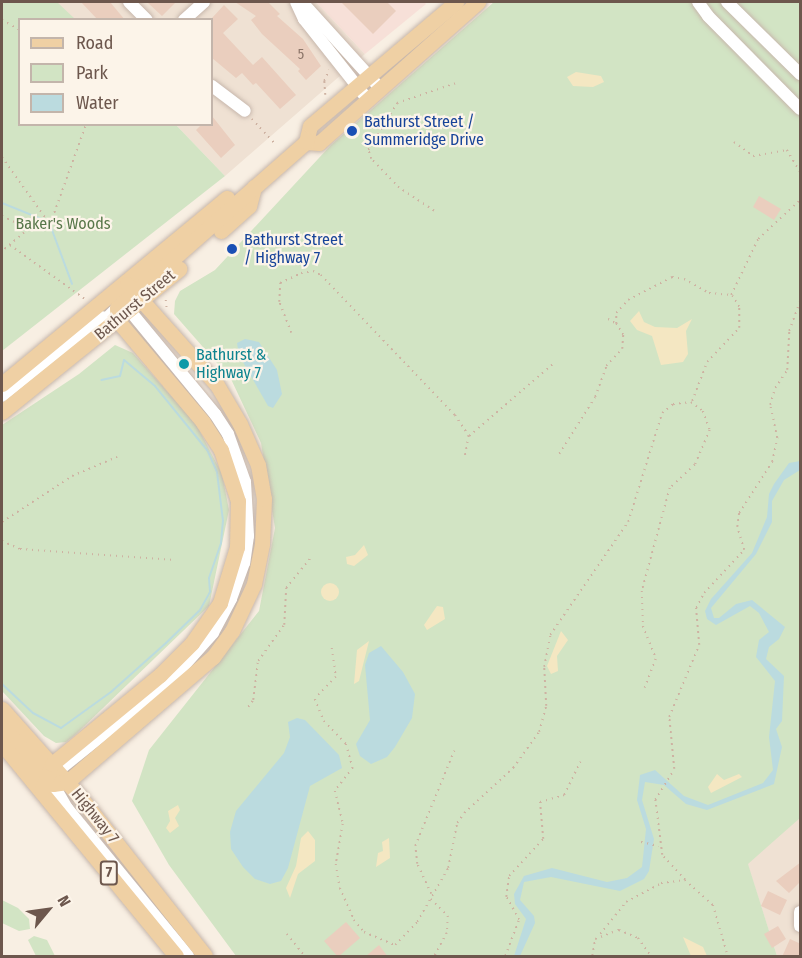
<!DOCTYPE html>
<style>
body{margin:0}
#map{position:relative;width:802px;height:958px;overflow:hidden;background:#f8efe3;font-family:"Fira Sans Condensed",sans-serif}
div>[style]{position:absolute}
.residential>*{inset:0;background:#efe1d3}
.commercial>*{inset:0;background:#f7e0d8}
.green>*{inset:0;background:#d2e4c4}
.sand>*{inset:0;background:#f4e7c2}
.round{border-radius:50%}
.water>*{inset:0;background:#bbdbdf}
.stream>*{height:2px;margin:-1px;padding:0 1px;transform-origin:1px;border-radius:1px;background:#bbdbdf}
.building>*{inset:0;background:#eacebe}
.path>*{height:1.5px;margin-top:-0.75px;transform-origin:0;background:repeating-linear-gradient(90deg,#ceb2a2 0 1.5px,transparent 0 6px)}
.roads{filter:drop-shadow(0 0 2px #c7b7ac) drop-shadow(0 0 2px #c7b7ac)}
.minor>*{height:12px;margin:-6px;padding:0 6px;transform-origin:6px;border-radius:6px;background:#fff}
.major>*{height:15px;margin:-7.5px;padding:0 7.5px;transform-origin:7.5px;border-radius:7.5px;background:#efd0a4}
.dots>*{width:16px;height:16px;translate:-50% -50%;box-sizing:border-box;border:3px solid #fcf4e9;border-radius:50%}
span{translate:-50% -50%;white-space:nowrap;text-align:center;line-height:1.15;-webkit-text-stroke:4.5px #fcf4e9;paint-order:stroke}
.number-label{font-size:14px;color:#8c7569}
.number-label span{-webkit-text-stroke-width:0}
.shield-label span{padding:2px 4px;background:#fcf4e9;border:2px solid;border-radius:4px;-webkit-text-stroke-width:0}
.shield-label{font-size:15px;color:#6d574d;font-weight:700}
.transit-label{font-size:16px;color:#164399}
.left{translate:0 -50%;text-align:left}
.park-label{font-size:16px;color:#58774a}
.street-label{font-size:16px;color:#6d574d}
.culture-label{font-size:16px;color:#0d838f}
.frame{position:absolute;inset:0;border:3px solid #6d574d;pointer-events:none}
.legend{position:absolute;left:18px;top:18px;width:195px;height:108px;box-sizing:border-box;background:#fcf4e9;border:2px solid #c3b5ab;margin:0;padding:8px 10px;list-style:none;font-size:18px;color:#6d574d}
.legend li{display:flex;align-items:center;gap:12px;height:30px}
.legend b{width:30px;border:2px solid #c3b5ab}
.north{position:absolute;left:18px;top:880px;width:60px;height:60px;-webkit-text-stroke:4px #fcf4e9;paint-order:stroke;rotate:61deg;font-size:16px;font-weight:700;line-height:24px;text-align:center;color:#6d574d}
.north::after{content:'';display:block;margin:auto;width:21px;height:27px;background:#6d574d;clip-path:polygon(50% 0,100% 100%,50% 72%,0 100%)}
</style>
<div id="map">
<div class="residential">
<div style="clip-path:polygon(54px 2px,316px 2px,365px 54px,225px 176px,176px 125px,212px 124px,212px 20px,72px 19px)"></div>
<div style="clip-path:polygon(800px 817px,800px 956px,777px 956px,744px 853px)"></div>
</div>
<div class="commercial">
<div style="clip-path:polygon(316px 2px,424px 2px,426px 4px,365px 54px)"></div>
</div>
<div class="green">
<div style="clip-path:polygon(2px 2px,57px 2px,75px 19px,20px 20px,20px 124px,176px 125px,225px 176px,2px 351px)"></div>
<div style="clip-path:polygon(494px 2px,800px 2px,800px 818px,748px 864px,777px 956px,236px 956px,169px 865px,132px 801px,149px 750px,259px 611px,275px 528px,261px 443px,231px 379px,174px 314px,175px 301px,180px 291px,215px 270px,331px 145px)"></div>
<div style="clip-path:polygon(115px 345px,133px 353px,196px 424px,222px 474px,229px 510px,209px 606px,75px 735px,66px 742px,56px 743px,44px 736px,2px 691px,2px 425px,79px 374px)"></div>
<div style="clip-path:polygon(2px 900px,18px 908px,29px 919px,30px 929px,19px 931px,2px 923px)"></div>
<div style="clip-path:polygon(34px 936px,47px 940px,55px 956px,36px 956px,28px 940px)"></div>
</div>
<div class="sand">
<div style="clip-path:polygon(576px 72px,601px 76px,604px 82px,593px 87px,573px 86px,567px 77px)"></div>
<div style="clip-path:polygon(639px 311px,644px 322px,655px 327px,677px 328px,692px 319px,686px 331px,688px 354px,683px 362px,661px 365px,652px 336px,637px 330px,630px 321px)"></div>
<div style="clip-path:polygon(364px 545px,368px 555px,354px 566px,347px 564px,346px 557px,355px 555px)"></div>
<div class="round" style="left:321px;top:583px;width:18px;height:18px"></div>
<div style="clip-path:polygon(437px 606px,443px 607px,445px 619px,427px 630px,424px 625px)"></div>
<div style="clip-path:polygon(561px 631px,568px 640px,557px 656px,558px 671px,551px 674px,547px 666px)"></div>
<div style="clip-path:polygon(369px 641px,359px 681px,354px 684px,357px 650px)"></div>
<div style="clip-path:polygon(717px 774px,724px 780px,739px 774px,742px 777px,711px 793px,708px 787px)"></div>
<div style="clip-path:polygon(178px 805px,180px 810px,175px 818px,179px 826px,170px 833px,166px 828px,170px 821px,168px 811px)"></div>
<div style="clip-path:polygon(308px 831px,315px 840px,315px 861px,298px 874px,290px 898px,286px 888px,296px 866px,301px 838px)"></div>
<div style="clip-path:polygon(389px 838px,390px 858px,376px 867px,378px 853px,383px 851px,382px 842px)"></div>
<div style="clip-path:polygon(683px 937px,703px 947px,707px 956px,691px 956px)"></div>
</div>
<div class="water">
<div style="clip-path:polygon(245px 339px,259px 342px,277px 370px,282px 394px,273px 408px,268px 406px,239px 355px,237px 343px)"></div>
<div style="clip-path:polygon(800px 461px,800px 470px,784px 480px,772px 501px,772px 522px,756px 554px,711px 608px,714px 618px,719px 618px,736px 604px,752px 600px,785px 627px,779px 639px,769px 647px,766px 659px,784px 676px,782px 721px,776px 729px,782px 747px,774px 784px,707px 810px,686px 804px,664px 785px,645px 782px,642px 800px,654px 839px,649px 871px,644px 879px,620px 891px,551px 877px,524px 882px,520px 900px,534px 916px,535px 923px,520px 956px,514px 956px,526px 919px,515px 904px,514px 894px,524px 876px,552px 868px,607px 882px,627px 878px,642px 867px,646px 829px,637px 800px,640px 775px,655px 770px,684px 796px,708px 805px,763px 783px,773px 770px,769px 737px,775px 681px,756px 657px,759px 640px,769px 632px,759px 613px,750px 606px,716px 625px,707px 619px,705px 611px,711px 599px,752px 553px,767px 517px,769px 494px,774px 484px,789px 463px)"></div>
<div style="clip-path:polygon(381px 646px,403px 672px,415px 694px,412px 718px,395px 747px,387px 757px,371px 764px,360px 756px,356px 744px,370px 720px,365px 665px,369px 653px)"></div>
<div style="clip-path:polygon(297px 718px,305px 720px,339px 755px,342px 768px,310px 786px,288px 868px,281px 881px,270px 884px,255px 879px,243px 867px,231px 849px,230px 832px,236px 811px,284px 753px,290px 737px,288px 722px)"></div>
</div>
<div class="stream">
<div style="left:2px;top:203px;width:51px;rotate:22deg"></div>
<div style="left:49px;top:222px;width:66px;rotate:69.6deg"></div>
<div style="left:2px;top:684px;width:42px;rotate:43.1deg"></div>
<div style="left:33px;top:713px;width:32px;rotate:28deg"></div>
<div style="left:61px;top:728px;width:62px;rotate:-35.8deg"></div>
<div style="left:111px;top:692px;width:74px;rotate:-41.7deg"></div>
<div style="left:166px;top:643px;width:47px;rotate:-44.1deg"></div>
<div style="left:200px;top:610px;width:21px;rotate:-61deg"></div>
<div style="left:210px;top:592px;width:14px;rotate:-94deg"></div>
<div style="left:209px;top:578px;width:37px;rotate:-71deg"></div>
<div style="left:221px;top:543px;width:22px;rotate:-85deg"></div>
<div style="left:223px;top:521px;width:49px;rotate:-97deg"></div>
<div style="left:217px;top:472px;width:24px;rotate:-114deg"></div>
<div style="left:207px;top:450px;width:82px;rotate:-129.1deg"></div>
<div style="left:155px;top:386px;width:40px;rotate:-140deg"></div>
<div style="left:124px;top:360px;width:16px;rotate:104deg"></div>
<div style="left:120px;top:376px;width:19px;rotate:168deg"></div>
</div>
<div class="building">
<div style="clip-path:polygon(81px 2px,110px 2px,125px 20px,98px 20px)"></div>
<div style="clip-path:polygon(147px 2px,176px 2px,162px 16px)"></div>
<div style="clip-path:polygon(235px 2px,268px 2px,280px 14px,277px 16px,303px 39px,321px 66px,306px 80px,298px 71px,300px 69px,262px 34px,251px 20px,256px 16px)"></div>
<div style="clip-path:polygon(341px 2px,387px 2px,396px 11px,373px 34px)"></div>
<div style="clip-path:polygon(224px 5px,238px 19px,223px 33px,253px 65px,262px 57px,296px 95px,280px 109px,256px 83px,253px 85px,242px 73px,236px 78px,212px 58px,212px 18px)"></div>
<div style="clip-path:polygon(212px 116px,235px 145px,221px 158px,196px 130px,202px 124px,212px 124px)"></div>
<div style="clip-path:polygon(759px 196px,781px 209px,774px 220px,753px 207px)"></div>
<div style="clip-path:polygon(801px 862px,801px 881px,789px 893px,776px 881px)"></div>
<div style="clip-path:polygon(768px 891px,787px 900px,780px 915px,761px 906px)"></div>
<div style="clip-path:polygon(346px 922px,360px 938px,338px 957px,324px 941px)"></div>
<div style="clip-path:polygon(778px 926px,786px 939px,772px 948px,764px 934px)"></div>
<div style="clip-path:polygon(790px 939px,801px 944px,801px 957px,782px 957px)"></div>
<div style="clip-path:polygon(379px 945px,388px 957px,365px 957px)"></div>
</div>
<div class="path">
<div style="left:2px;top:20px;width:21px;rotate:29deg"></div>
<div style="left:325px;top:95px;width:14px;rotate:-94deg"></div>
<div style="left:324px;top:81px;width:12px;rotate:-66deg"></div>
<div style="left:252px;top:119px;width:33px;rotate:47deg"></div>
<div style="left:734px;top:142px;width:24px;rotate:36deg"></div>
<div style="left:753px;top:156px;width:35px;rotate:-10deg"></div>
<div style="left:787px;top:150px;width:26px;rotate:59deg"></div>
<div style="left:2px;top:157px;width:82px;rotate:54.4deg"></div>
<div style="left:50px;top:224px;width:106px;rotate:-70.2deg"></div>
<div style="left:434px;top:211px;width:42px;rotate:-146.7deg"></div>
<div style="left:399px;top:188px;width:40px;rotate:-134deg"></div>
<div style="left:371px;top:159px;width:9px;rotate:-108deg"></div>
<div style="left:368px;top:150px;width:55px;rotate:-58.3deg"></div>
<div style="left:397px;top:103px;width:62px;rotate:-18.7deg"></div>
<div style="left:2px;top:216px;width:30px;rotate:26deg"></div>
<div style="left:29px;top:229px;width:35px;rotate:140deg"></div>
<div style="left:30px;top:228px;width:19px;rotate:-9deg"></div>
<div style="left:10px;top:245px;width:92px;rotate:35.8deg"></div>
<div style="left:166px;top:300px;width:10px;rotate:84deg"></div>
<div style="left:608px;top:319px;width:8px;rotate:30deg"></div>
<div style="left:291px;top:333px;width:33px;rotate:-111deg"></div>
<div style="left:279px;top:302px;width:19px;rotate:-87deg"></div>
<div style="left:280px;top:283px;width:23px;rotate:-25deg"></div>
<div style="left:301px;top:273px;width:12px;rotate:-9deg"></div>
<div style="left:313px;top:271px;width:9px;rotate:27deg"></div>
<div style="left:321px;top:275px;width:194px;rotate:46.3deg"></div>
<div style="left:455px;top:415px;width:25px;rotate:56deg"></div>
<div style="left:469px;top:436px;width:20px;rotate:101deg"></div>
<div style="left:692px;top:401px;width:42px;rotate:-69deg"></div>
<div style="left:707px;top:362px;width:47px;rotate:-46.7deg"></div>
<div style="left:739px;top:328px;width:21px;rotate:-90deg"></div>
<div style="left:739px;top:307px;width:13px;rotate:-122deg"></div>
<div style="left:469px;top:436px;width:112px;rotate:-40.7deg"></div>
<div style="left:559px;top:454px;width:67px;rotate:-57.7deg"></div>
<div style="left:595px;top:397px;width:33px;rotate:-70deg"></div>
<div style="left:606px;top:366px;width:23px;rotate:-47deg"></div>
<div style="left:622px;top:349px;width:14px;rotate:-86deg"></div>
<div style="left:623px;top:335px;width:13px;rotate:-122deg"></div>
<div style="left:616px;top:324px;width:11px;rotate:-90deg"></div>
<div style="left:616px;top:313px;width:18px;rotate:-47deg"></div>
<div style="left:628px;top:300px;width:50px;rotate:-27.6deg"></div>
<div style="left:672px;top:277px;width:12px;rotate:9deg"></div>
<div style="left:684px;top:279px;width:29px;rotate:29deg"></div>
<div style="left:709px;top:293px;width:22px;rotate:5deg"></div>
<div style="left:731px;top:295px;width:62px;rotate:-64.3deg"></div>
<div style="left:758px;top:239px;width:57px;rotate:-42.9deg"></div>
<div style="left:2px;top:522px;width:84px;rotate:-33.3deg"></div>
<div style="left:72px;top:476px;width:49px;rotate:-22.9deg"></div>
<div style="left:2px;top:541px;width:20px;rotate:24deg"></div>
<div style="left:20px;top:549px;width:152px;rotate:4.1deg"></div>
<div style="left:332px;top:648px;width:29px;rotate:82deg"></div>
<div style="left:336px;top:677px;width:30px;rotate:134deg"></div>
<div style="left:315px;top:699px;width:24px;rotate:68deg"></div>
<div style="left:324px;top:721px;width:32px;rotate:46deg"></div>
<div style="left:346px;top:744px;width:25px;rotate:74deg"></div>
<div style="left:353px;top:768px;width:29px;rotate:128deg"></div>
<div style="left:335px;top:791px;width:34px;rotate:76deg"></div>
<div style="left:343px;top:824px;width:41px;rotate:99.9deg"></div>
<div style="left:336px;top:864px;width:24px;rotate:81deg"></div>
<div style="left:340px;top:888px;width:35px;rotate:66deg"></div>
<div style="left:354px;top:920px;width:16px;rotate:50deg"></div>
<div style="left:364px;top:932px;width:34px;rotate:23deg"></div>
<div style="left:395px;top:945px;width:32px;rotate:-46deg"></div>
<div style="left:417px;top:922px;width:62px;rotate:-60.1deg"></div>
<div style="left:448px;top:868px;width:46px;rotate:-78.7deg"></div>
<div style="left:457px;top:823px;width:12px;rotate:-55deg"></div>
<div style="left:464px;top:813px;width:67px;rotate:-42.6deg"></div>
<div style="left:513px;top:768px;width:44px;rotate:-54.2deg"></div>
<div style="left:539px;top:732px;width:27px;rotate:-75deg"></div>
<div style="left:546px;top:706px;width:39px;rotate:-93deg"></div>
<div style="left:544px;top:667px;width:33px;rotate:-79deg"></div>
<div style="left:550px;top:635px;width:137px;rotate:-55.4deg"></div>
<div style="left:628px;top:522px;width:114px;rotate:-72.7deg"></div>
<div style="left:662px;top:413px;width:14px;rotate:-39deg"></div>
<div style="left:673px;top:404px;width:18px;rotate:-6deg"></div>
<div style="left:691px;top:402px;width:15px;rotate:37deg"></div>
<div style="left:703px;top:411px;width:20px;rotate:70deg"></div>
<div style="left:710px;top:430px;width:38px;rotate:113deg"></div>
<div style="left:695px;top:465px;width:34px;rotate:137deg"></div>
<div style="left:670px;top:488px;width:107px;rotate:105.2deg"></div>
<div style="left:642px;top:591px;width:35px;rotate:88deg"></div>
<div style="left:643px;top:626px;width:35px;rotate:68deg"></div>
<div style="left:656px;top:659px;width:31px;rotate:111deg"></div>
<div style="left:248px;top:707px;width:9px;rotate:-54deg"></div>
<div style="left:253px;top:700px;width:39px;rotate:-83deg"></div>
<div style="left:258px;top:661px;width:44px;rotate:-54.2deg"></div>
<div style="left:284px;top:625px;width:37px;rotate:-87deg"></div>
<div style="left:286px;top:588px;width:41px;rotate:-50.9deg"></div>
<div style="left:641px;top:842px;width:18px;rotate:13deg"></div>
<div style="left:685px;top:880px;width:34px;rotate:-133deg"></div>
<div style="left:662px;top:855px;width:48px;rotate:-97.1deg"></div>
<div style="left:656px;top:807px;width:7px;rotate:-98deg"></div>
<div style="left:655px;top:800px;width:36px;rotate:-58deg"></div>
<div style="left:674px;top:769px;width:52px;rotate:-95.5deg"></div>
<div style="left:669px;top:717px;width:78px;rotate:-67.4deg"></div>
<div style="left:699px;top:645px;width:37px;rotate:-95deg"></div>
<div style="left:696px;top:608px;width:17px;rotate:-62deg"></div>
<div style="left:704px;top:593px;width:59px;rotate:-47.1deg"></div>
<div style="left:744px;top:550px;width:24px;rotate:-107deg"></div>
<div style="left:737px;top:527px;width:14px;rotate:-82deg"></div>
<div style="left:739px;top:513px;width:61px;rotate:-57.1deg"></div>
<div style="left:772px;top:462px;width:25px;rotate:-78deg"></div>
<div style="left:777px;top:438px;width:34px;rotate:-102deg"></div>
<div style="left:770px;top:405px;width:18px;rotate:-74deg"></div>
<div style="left:775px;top:388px;width:22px;rotate:-56deg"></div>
<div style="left:787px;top:370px;width:39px;rotate:-87deg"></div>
<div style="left:789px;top:331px;width:32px;rotate:-70deg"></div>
<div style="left:431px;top:894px;width:33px;rotate:-115deg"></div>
<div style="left:417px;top:864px;width:18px;rotate:-96deg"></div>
<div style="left:415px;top:846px;width:103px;rotate:-67.7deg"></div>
<div style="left:431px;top:899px;width:24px;rotate:45deg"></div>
<div style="left:448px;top:916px;width:17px;rotate:93deg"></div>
<div style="left:447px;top:933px;width:26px;rotate:118deg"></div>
<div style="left:287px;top:934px;width:28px;rotate:51deg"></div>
<div style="left:600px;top:934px;width:41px;rotate:-50.9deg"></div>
<div style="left:626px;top:902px;width:40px;rotate:-28deg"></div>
<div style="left:661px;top:883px;width:24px;rotate:-7deg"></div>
<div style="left:685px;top:880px;width:38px;rotate:42deg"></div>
<div style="left:713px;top:905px;width:53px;rotate:73.6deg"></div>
<div style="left:505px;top:956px;width:39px;rotate:-69deg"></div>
<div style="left:519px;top:920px;width:26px;rotate:-119deg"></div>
<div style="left:506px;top:897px;width:21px;rotate:-82deg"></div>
<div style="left:509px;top:876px;width:50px;rotate:-47.4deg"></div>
<div style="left:543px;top:839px;width:37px;rotate:-95deg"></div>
<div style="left:540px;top:802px;width:25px;rotate:-16deg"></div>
<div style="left:564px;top:795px;width:37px;rotate:-64deg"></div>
<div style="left:592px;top:956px;width:17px;rotate:-80deg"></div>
<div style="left:595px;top:939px;width:26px;rotate:-21deg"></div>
<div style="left:619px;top:930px;width:21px;rotate:23deg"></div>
<div style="left:638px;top:938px;width:22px;rotate:54deg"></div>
</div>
<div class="roads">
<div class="minor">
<div style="left:129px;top:2px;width:25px;rotate:45deg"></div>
<div style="left:296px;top:2px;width:19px;rotate:65deg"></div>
<div style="left:304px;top:19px;width:103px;rotate:51.7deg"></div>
<div style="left:302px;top:2px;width:118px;rotate:47.8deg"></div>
<div style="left:698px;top:2px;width:17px;rotate:54deg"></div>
<div style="left:708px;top:16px;width:131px;rotate:45.3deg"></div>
<div style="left:727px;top:2px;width:103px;rotate:44.6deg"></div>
<div style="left:184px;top:20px;width:27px;rotate:-42deg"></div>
<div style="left:212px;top:86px;width:41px;rotate:37.1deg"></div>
<div style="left:97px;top:328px;width:28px;rotate:-45deg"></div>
<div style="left:117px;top:308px;width:8px;rotate:-14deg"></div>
<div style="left:125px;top:306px;width:7px;rotate:45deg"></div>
<div style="left:130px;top:311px;width:134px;rotate:50.5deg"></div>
<div style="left:215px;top:414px;width:24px;rotate:57deg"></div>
<div style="left:228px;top:434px;width:51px;rotate:70.5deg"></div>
<div style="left:245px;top:482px;width:54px;rotate:86.8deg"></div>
<div style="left:248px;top:536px;width:27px;rotate:98deg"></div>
<div style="left:244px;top:563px;width:38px;rotate:110deg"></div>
<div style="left:231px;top:599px;width:38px;rotate:118deg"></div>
<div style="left:213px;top:633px;width:63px;rotate:131.8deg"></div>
<div style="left:171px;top:680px;width:145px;rotate:141.2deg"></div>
<div style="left:58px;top:771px;width:14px;rotate:111deg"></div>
<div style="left:53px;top:784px;width:28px;rotate:60deg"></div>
<div style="left:67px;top:808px;width:191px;rotate:50.7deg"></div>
<div style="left:2px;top:396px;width:127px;rotate:-38.6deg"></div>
<div style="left:800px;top:912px;width:14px;rotate:90deg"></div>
</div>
<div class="major">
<div style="left:306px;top:142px;width:13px;rotate:4deg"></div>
<div style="left:319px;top:143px;width:213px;rotate:-41.6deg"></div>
<div style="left:221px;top:231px;width:38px;rotate:-42deg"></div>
<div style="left:249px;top:206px;width:20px;rotate:-75deg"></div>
<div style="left:2px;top:384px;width:292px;rotate:-39.6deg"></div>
<div style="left:2px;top:412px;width:228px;rotate:-38.9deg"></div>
<div style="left:2px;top:709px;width:118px;rotate:48.4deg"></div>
<div style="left:80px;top:797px;width:202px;rotate:51.8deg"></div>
<div style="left:2px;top:726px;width:77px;rotate:48.7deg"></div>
<div style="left:53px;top:784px;width:14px;rotate:-8deg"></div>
<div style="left:67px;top:782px;width:192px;rotate:-40.6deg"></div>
<div style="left:213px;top:657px;width:32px;rotate:-54deg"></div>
<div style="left:232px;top:631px;width:52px;rotate:-64.9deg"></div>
<div style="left:254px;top:584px;width:41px;rotate:-78.7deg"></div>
<div style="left:262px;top:544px;width:45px;rotate:-87.5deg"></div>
<div style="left:264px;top:499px;width:35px;rotate:-100deg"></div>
<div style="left:258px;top:465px;width:45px;rotate:-113.7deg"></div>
<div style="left:240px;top:424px;width:45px;rotate:-120.5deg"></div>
<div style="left:217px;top:385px;width:135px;rotate:-131.7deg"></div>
<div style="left:2px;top:744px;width:274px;rotate:50.6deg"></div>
<div style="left:42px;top:789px;width:27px;rotate:-68deg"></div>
<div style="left:52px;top:764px;width:140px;rotate:-39.5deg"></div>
<div style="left:160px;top:675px;width:45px;rotate:-45deg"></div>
<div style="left:192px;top:643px;width:49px;rotate:-55deg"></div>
<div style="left:220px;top:603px;width:59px;rotate:-73.1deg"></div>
<div style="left:237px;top:547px;width:46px;rotate:-88.8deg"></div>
<div style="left:238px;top:501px;width:54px;rotate:-108.4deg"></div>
<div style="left:221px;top:450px;width:33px;rotate:-123deg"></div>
<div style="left:203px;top:422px;width:132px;rotate:-130.1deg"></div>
<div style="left:118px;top:321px;width:13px;rotate:-94deg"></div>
<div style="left:117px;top:308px;width:252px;rotate:-41.3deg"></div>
<div style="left:306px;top:142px;width:16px;rotate:-76deg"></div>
<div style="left:310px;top:126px;width:192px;rotate:-40.3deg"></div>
</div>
</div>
<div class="dots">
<div style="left:352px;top:131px;background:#1a4fb4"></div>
<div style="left:232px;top:249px;background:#1a4fb4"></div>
<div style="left:184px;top:364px;background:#0f9aa8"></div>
</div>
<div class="number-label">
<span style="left:301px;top:55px">5</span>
</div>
<div class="shield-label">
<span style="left:109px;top:873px">7</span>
</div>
<div class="transit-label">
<span class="left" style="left:364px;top:131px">Bathurst Street /<br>Summeridge Drive</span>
<span class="left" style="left:244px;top:249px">Bathurst Street<br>/ Highway 7</span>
</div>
<div class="park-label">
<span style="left:63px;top:224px">Baker's Woods</span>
</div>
<div class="street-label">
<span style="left:135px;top:305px;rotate:-40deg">Bathurst Street</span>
<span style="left:95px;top:816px;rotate:51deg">Highway 7</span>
</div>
<div class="culture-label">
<span class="left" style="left:196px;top:364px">Bathurst &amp;<br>Highway 7</span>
</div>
<div class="frame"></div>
<ul class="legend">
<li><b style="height:8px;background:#efd0a4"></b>Road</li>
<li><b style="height:16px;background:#d2e4c4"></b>Park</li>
<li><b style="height:16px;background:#bbdbdf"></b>Water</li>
</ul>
<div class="north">N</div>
</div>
